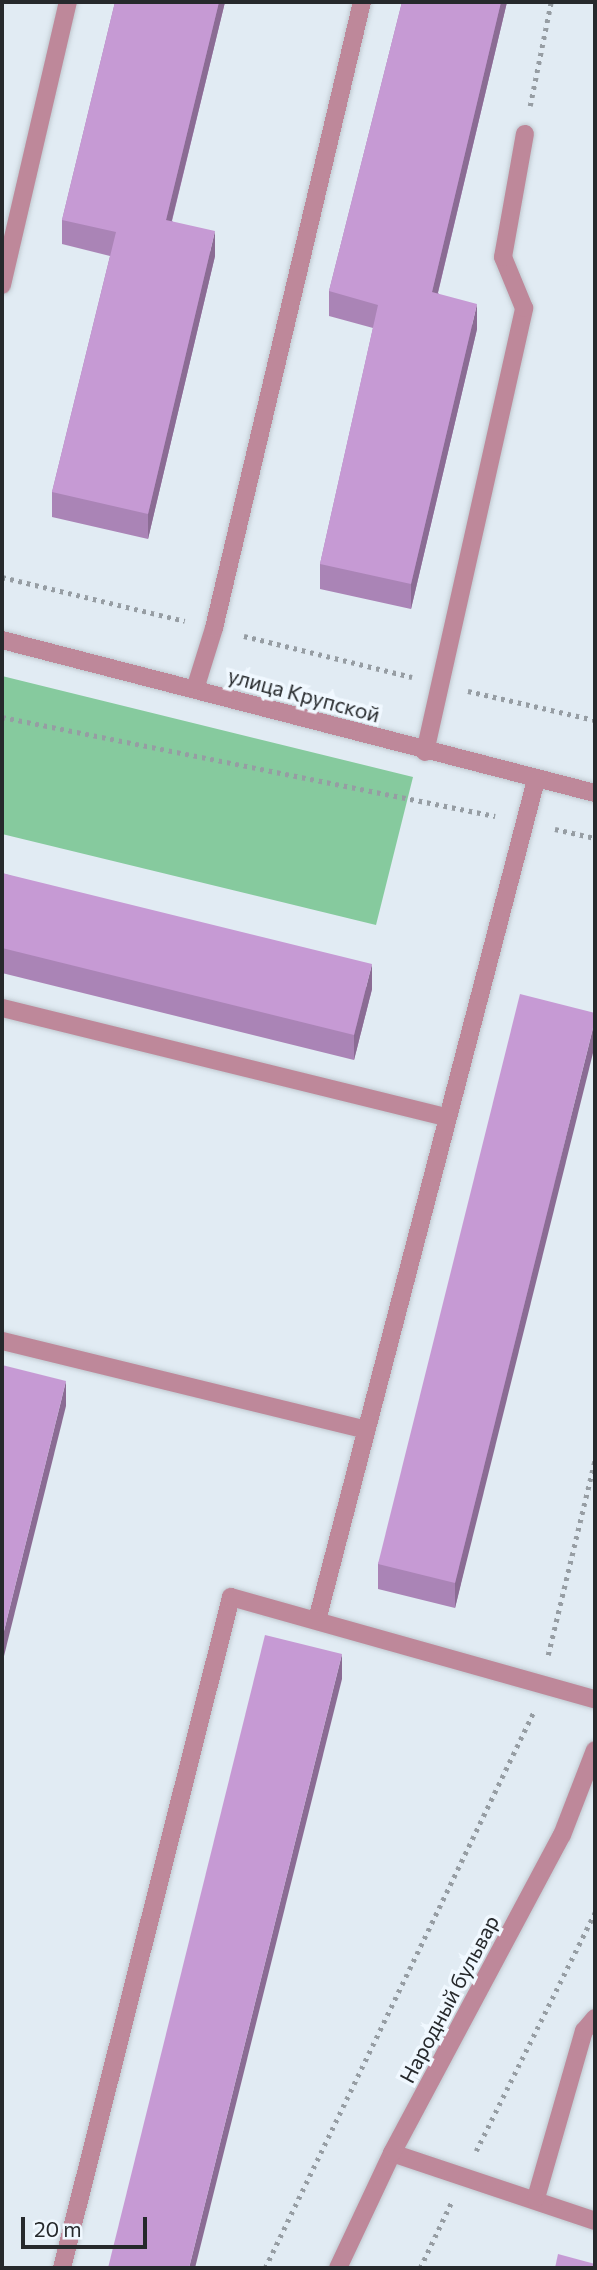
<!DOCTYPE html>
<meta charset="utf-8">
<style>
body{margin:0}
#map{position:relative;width:597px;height:2270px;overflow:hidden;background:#e1ebf3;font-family:Commissioner,sans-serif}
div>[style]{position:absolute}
.forest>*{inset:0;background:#86ca9e}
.path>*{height:4.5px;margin-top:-2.25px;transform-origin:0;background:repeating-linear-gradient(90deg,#969da3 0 3.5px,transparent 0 8.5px)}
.roads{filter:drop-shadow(0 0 2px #bfc8cf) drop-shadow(0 0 2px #bfc8cf)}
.service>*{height:18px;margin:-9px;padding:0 9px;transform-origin:9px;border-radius:9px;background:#be889a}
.minor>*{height:18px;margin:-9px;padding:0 9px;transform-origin:9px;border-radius:9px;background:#be889a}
.tertiary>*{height:18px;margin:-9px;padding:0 9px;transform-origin:9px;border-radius:9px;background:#be889a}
.wall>*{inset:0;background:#aa84b6}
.shaded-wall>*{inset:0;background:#8b6c94}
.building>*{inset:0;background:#c69ad4}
span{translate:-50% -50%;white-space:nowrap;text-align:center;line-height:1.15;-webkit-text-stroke:7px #f0f8ff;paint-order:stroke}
.street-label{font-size:21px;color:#26292c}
.frame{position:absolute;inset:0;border:4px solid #26292c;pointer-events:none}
.scale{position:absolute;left:21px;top:2217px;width:126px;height:32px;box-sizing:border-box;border:4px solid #26292c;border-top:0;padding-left:9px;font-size:21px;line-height:24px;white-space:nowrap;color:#26292c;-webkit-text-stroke:5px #f0f8ff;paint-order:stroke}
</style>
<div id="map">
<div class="forest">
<div style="clip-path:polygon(2px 676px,413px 777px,376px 925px,2px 834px)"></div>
</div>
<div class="path">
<div style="left:530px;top:106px;width:106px;rotate:-78.6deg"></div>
<div style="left:2px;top:577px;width:188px;rotate:13.5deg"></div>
<div style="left:244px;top:636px;width:173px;rotate:13.7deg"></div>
<div style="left:468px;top:691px;width:130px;rotate:12.9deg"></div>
<div style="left:2px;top:717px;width:503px;rotate:11.35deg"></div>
<div style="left:555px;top:829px;width:41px;rotate:12.7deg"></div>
<div style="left:548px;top:1655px;width:202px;rotate:-76.5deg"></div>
<div style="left:476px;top:2151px;width:267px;rotate:-63.5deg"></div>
<div style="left:265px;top:2268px;width:619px;rotate:-64.22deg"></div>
<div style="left:420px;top:2268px;width:72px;rotate:-64.5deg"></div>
</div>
<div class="roads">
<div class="service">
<div style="left:2px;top:285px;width:291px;rotate:-76.9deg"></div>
<div style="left:195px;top:689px;width:64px;rotate:-72.7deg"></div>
<div style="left:214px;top:628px;width:643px;rotate:-76.7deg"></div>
<div style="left:425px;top:752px;width:455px;rotate:-77.4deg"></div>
<div style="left:524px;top:308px;width:55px;rotate:-112.4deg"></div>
<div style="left:503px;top:257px;width:125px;rotate:-79.9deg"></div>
<div style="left:2px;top:1008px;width:458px;rotate:13.8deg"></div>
<div style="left:2px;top:1341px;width:375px;rotate:13.7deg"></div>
<div style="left:317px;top:1620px;width:868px;rotate:-75.39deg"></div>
<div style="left:392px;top:2153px;width:214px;rotate:18.5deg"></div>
<div style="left:536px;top:2198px;width:174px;rotate:-74deg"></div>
<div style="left:584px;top:2031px;width:17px;rotate:-50deg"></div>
<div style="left:62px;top:2268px;width:692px;rotate:-75.86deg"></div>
<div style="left:231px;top:1597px;width:378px;rotate:15.7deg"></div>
</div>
<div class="minor">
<div style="left:338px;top:2268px;width:127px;rotate:-64.8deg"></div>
<div style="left:392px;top:2153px;width:361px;rotate:-61.9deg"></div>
<div style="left:562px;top:1835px;width:91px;rotate:-68.8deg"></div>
</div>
<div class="tertiary">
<div style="left:2px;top:640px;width:612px;rotate:14.47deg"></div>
</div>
</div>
<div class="wall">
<div style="clip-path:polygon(115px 2px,225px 2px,172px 221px,215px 256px,148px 539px,52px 517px,52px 492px,110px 256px,62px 244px,62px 220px)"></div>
<div style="clip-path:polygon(402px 2px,507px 2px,438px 293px,477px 329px,411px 609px,320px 589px,320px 564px,373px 328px,329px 316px,329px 291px)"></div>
<div style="clip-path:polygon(2px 873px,372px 989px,354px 1060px,2px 973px)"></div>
<div style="clip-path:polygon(595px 1013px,455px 1608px,378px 1589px,378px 1564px)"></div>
</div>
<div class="shaded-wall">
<div style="clip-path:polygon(219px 2px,225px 2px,166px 244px,166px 220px)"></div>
<div style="clip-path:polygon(501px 2px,507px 2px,432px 317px,432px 292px)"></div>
<div style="clip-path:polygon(215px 231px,215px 256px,148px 539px,148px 514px)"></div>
<div style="clip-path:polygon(477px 304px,477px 329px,411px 609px,411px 584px)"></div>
<div style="clip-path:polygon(372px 964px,372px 989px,354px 1060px,354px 1035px)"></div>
<div style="clip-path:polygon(595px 1020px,595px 1045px,455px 1608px,455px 1583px)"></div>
<div style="clip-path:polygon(66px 1381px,66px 1406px,2px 1664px,2px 1639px)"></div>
<div style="clip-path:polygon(342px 1654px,342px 1679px,195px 2268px,189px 2268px)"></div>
</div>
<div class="building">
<div style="clip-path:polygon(115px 2px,219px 2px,166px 220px,215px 231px,148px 514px,52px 492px,116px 232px,62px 220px)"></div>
<div style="clip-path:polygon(402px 2px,501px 2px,432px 292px,477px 304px,411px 584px,320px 564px,378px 305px,329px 291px)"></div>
<div style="clip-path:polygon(2px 873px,372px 964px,354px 1035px,2px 948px)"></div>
<div style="clip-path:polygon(520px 994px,595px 1013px,595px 1020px,455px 1583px,378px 1564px)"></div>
<div style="clip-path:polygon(2px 1365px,66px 1381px,2px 1639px)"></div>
<div style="clip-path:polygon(265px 1635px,342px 1654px,189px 2268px,108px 2268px)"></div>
<div style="clip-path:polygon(558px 2254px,595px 2264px,595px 2268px,555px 2268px)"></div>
</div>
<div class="street-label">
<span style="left:304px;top:695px;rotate:15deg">улица Крупской</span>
<span style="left:449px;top:1999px;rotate:-62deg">Народный бульвар</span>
</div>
<div class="frame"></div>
<div class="scale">20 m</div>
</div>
